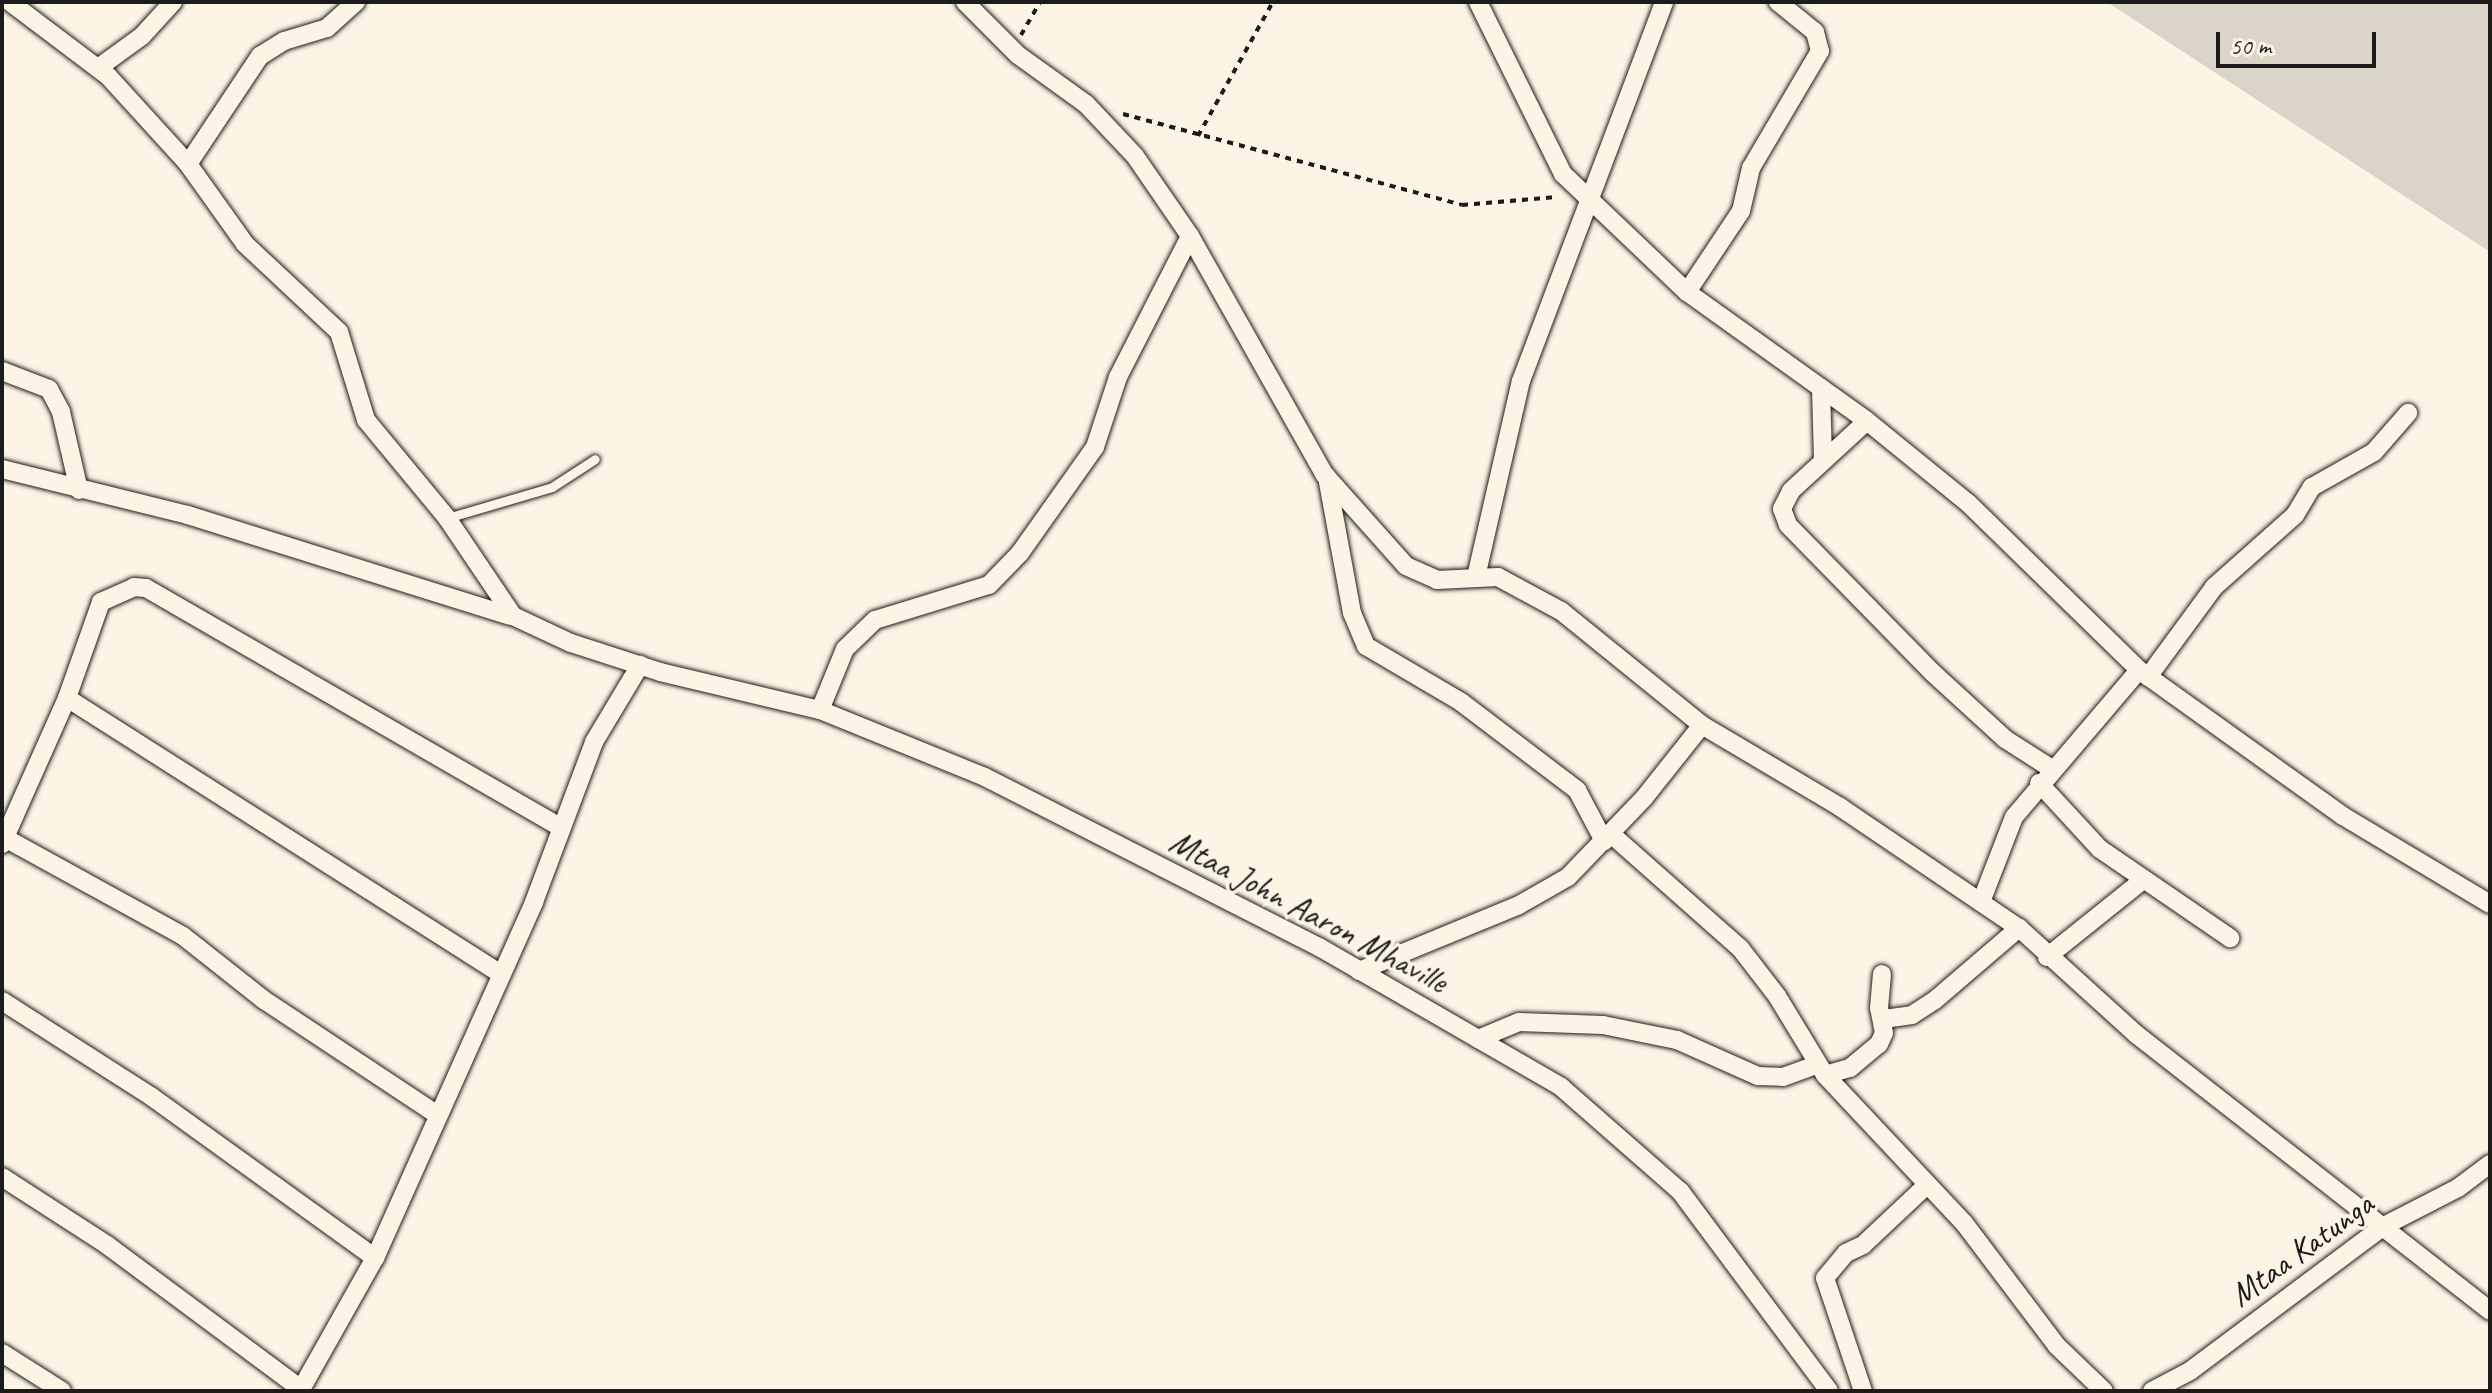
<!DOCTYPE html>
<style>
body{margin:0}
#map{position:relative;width:2492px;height:1393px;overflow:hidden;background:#fcf5e5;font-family:Caveat,sans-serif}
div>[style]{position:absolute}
.green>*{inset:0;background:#dbd5c8}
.path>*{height:4px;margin-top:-2px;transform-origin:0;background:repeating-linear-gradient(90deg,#1c1c1c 0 6px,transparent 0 12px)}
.roads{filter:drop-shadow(0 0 2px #1c1c1c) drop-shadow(0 0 2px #1c1c1c)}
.lane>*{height:9px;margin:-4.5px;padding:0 4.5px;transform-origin:4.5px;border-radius:4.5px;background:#fcf5e5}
.street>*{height:18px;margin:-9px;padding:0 9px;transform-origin:9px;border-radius:9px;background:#fcf5e5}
span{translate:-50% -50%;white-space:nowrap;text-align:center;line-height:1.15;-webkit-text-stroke:7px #fcf5e5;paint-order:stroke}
.street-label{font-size:34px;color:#1c1c1c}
.frame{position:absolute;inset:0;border:4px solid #1c1c1c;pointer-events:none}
.scale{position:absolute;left:2216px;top:32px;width:160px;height:36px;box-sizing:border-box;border:4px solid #1c1c1c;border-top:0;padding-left:10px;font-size:24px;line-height:28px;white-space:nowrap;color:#1c1c1c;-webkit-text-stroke:6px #fcf5e5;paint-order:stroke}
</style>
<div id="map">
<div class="green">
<div style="clip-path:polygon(2107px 2px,2490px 2px,2490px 252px)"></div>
</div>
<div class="path">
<div style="left:1021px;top:35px;width:38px;rotate:-60deg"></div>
<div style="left:1123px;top:114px;width:351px;rotate:15deg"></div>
<div style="left:1462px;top:205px;width:95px;rotate:-4.8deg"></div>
<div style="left:1198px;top:136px;width:154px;rotate:-60.8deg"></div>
</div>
<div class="roads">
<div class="lane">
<div style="left:447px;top:518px;width:109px;rotate:-16.4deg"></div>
<div style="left:552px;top:487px;width:51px;rotate:-33.1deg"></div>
</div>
<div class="street">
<div style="left:10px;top:2px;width:123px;rotate:37.1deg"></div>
<div style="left:108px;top:76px;width:119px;rotate:47.7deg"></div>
<div style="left:188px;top:164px;width:98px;rotate:54.5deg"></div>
<div style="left:245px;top:244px;width:129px;rotate:43.1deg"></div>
<div style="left:339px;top:332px;width:92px;rotate:72.9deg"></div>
<div style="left:366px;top:420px;width:127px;rotate:50.4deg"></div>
<div style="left:447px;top:518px;width:118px;rotate:56deg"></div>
<div style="left:513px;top:616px;width:64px;rotate:25deg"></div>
<div style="left:571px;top:643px;width:94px;rotate:18deg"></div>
<div style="left:660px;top:672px;width:164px;rotate:13.4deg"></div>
<div style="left:820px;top:710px;width:178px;rotate:22.1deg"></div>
<div style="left:985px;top:777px;width:375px;rotate:27deg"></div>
<div style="left:1319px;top:947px;width:280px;rotate:30deg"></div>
<div style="left:1561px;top:1087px;width:158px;rotate:41.2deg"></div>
<div style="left:1680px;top:1191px;width:249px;rotate:53.3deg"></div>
<div style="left:965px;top:2px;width:75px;rotate:45deg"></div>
<div style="left:1018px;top:55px;width:84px;rotate:35.8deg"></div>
<div style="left:1086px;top:104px;width:71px;rotate:46.7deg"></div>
<div style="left:1135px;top:156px;width:97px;rotate:55.5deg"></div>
<div style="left:1190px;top:236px;width:273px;rotate:60.6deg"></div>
<div style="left:1324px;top:474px;width:123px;rotate:48.3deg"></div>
<div style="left:1406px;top:566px;width:34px;rotate:24deg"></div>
<div style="left:1437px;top:580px;width:61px;rotate:-2.8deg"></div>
<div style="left:1498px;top:577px;width:72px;rotate:28.4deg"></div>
<div style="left:1561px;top:611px;width:181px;rotate:39deg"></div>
<div style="left:1702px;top:725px;width:161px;rotate:30.7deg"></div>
<div style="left:1840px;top:807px;width:216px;rotate:34.1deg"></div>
<div style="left:2019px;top:928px;width:159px;rotate:42.2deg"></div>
<div style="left:2137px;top:1035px;width:448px;rotate:38deg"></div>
<div style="left:1478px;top:2px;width:192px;rotate:63.7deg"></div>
<div style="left:1563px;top:174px;width:171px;rotate:43.6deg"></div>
<div style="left:1687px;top:292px;width:221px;rotate:35.6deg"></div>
<div style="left:1867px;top:421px;width:130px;rotate:39.1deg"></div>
<div style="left:1968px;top:503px;width:239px;rotate:44.3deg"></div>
<div style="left:2139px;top:670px;width:251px;rotate:35.6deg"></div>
<div style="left:2343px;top:816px;width:171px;rotate:30.9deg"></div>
<div style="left:98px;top:68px;width:54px;rotate:-36deg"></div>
<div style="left:142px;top:36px;width:46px;rotate:-47.6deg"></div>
<div style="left:188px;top:164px;width:130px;rotate:-56.3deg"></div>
<div style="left:260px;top:56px;width:28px;rotate:-32deg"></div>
<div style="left:284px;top:41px;width:45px;rotate:-16.8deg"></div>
<div style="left:327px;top:28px;width:39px;rotate:-42deg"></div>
<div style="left:1687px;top:292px;width:97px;rotate:-56.3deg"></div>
<div style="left:1741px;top:211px;width:44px;rotate:-76.9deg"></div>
<div style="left:1751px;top:168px;width:136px;rotate:-59.5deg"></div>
<div style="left:1820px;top:51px;width:20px;rotate:-105deg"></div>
<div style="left:1815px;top:32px;width:48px;rotate:-141deg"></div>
<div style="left:2px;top:371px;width:50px;rotate:21deg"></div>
<div style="left:49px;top:389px;width:26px;rotate:62deg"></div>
<div style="left:61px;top:412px;width:80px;rotate:77deg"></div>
<div style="left:1821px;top:388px;width:72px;rotate:88.4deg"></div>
<div style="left:1867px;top:421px;width:103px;rotate:137.4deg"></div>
<div style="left:1791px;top:491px;width:20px;rotate:117deg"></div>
<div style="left:1782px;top:509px;width:17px;rotate:69deg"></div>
<div style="left:1788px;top:525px;width:207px;rotate:45.6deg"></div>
<div style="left:1933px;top:673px;width:98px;rotate:42.5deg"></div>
<div style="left:2005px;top:739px;width:56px;rotate:32.6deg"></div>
<div style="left:2px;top:469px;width:192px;rotate:13.9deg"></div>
<div style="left:188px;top:515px;width:337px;rotate:17.4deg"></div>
<div style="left:1327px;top:477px;width:138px;rotate:79.6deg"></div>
<div style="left:1352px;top:613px;width:36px;rotate:67deg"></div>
<div style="left:1366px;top:646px;width:110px;rotate:30.5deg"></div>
<div style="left:1461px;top:702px;width:146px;rotate:37.2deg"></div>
<div style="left:1577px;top:790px;width:58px;rotate:62.1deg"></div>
<div style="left:1476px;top:577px;width:201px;rotate:-77.1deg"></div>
<div style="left:1521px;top:381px;width:405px;rotate:-69.3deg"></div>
<div style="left:2148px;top:677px;width:112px;rotate:-53.7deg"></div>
<div style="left:2214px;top:587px;width:108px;rotate:-41.6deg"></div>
<div style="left:2295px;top:515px;width:33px;rotate:-59deg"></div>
<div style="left:2312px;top:487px;width:71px;rotate:-29.4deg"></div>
<div style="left:2374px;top:452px;width:52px;rotate:-48.9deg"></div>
<div style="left:67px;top:698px;width:514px;rotate:32.45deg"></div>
<div style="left:820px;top:710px;width:66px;rotate:-67.7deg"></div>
<div style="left:845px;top:649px;width:42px;rotate:-44deg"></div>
<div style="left:875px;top:620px;width:119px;rotate:-17.1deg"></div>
<div style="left:989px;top:585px;width:45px;rotate:-45.9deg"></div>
<div style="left:1020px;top:553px;width:130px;rotate:-54.7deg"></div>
<div style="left:1095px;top:447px;width:74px;rotate:-71.8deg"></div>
<div style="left:1118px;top:377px;width:158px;rotate:-62.9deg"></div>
<div style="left:2039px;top:783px;width:90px;rotate:47.3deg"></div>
<div style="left:2100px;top:849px;width:158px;rotate:34.4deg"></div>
<div style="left:1611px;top:834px;width:172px;rotate:41.5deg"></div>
<div style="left:1740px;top:948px;width:61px;rotate:52.4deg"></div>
<div style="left:1777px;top:996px;width:92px;rotate:58.7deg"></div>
<div style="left:1825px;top:1075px;width:203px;rotate:46.8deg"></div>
<div style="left:1964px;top:1223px;width:154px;rotate:52.9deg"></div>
<div style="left:2057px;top:1346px;width:65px;rotate:43.8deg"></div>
<div style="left:5px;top:838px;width:203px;rotate:28.8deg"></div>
<div style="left:183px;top:936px;width:103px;rotate:38.3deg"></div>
<div style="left:264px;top:1000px;width:206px;rotate:33.5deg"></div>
<div style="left:2px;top:844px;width:160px;rotate:-66deg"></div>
<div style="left:67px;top:698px;width:102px;rotate:-70.5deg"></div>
<div style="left:101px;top:602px;width:36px;rotate:-24deg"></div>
<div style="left:134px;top:587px;width:12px;rotate:5deg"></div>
<div style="left:146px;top:588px;width:480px;rotate:30deg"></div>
<div style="left:1981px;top:902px;width:91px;rotate:-68.8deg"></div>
<div style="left:2014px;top:817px;width:193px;rotate:-49.6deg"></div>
<div style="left:2047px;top:957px;width:123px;rotate:-38.7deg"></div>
<div style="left:1359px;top:971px;width:173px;rotate:-22.4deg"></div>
<div style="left:1519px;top:905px;width:56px;rotate:-29.7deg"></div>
<div style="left:1568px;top:877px;width:110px;rotate:-46.1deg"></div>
<div style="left:1644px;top:798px;width:93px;rotate:-51.5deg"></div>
<div style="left:2px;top:1001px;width:178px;rotate:32.6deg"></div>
<div style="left:152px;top:1097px;width:275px;rotate:35.8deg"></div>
<div style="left:1884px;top:1019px;width:28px;rotate:-8deg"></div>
<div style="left:1912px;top:1015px;width:27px;rotate:-33deg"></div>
<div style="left:1935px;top:1000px;width:111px;rotate:-40.6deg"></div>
<div style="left:1478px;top:1039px;width:44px;rotate:-22.5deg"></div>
<div style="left:1519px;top:1022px;width:84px;rotate:2deg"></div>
<div style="left:1603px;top:1025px;width:76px;rotate:11.5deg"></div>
<div style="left:1677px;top:1040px;width:89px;rotate:24deg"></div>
<div style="left:1758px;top:1076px;width:25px;rotate:2deg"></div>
<div style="left:1783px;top:1077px;width:37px;rotate:-20deg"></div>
<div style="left:1825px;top:1075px;width:26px;rotate:-16deg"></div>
<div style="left:1850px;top:1068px;width:38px;rotate:-40deg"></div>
<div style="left:1879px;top:1044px;width:12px;rotate:-66deg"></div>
<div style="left:1884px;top:1033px;width:25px;rotate:-101deg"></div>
<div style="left:1879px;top:1008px;width:34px;rotate:-85deg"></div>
<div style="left:2px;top:1177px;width:125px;rotate:32.9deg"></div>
<div style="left:107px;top:1245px;width:242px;rotate:36.6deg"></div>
<div style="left:2px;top:1353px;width:71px;rotate:32.3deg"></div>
<div style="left:300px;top:1391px;width:153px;rotate:-60.6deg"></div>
<div style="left:375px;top:1258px;width:390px;rotate:-65.9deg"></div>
<div style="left:534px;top:902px;width:171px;rotate:-69.4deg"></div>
<div style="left:594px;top:742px;width:90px;rotate:-59.1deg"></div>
<div style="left:1863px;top:1391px;width:119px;rotate:-108.6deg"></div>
<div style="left:1825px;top:1278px;width:33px;rotate:-50deg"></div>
<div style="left:1846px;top:1253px;width:19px;rotate:-25deg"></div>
<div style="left:1863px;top:1245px;width:88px;rotate:-43.2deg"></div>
<div style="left:2152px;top:1391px;width:43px;rotate:-27.8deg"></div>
<div style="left:2190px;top:1371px;width:242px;rotate:-36.8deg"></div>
<div style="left:2384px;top:1226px;width:83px;rotate:-27.2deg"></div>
<div style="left:2458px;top:1188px;width:40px;rotate:-37deg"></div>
</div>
</div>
<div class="street-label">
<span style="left:1309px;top:911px;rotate:28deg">Mtaa John Aaron Mhaville</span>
<span style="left:2301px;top:1249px;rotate:-36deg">Mtaa Katunga</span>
</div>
<div class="frame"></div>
<div class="scale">50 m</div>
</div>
